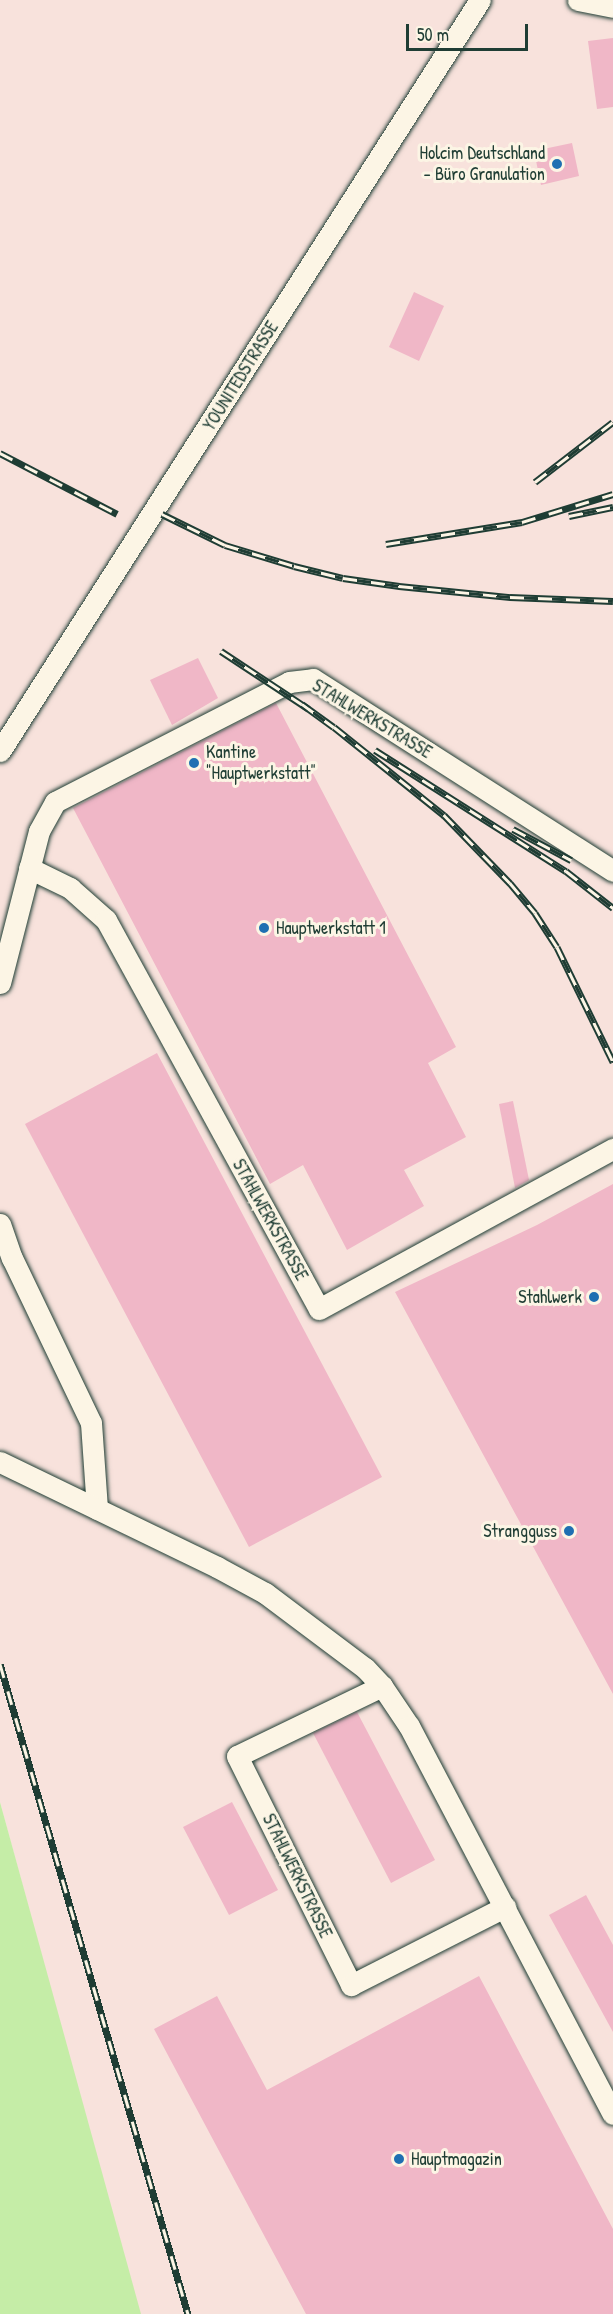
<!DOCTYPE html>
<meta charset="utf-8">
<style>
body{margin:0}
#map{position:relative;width:613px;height:2314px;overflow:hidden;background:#fcf5e5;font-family:"Patrick Hand",sans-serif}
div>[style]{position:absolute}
.built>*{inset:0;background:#f8e2dc}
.green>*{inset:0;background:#c5eda7}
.building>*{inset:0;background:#f0b7c7}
.roads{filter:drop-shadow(0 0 2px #1f3d34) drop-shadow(0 0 2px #1f3d34)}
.minor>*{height:21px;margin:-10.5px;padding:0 10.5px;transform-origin:10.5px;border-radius:10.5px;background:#fcf5e5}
.rail>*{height:7px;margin-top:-3.5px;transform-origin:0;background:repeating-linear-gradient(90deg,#fcf5e5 0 14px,#1f3d34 0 28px);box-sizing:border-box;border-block:2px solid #1f3d34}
.dots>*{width:16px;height:16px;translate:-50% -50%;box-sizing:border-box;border:3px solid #fcf5e5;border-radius:50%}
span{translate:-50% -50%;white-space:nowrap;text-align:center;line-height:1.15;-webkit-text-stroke:6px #fcf5e5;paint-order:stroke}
.poi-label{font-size:18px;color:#1f3d34}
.right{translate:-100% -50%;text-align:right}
.left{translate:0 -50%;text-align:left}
.street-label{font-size:18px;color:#1f3d34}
.scale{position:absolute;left:406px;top:24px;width:122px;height:27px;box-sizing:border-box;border:3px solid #1f3d34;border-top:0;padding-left:8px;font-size:18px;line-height:21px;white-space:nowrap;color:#1f3d34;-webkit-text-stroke:4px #fcf5e5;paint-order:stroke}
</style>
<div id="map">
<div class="built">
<div style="clip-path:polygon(0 0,613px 0,613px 2314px,139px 2314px,0 1802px)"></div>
</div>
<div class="green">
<div style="clip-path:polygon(0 1802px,141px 2314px,0 2314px)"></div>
</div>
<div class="building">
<div style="clip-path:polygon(613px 38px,613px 107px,597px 109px,588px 41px)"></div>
<div style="clip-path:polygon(572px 143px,579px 176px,541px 185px,534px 151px)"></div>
<div style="clip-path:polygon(414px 292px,444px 306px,419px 361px,389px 347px)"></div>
<div style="clip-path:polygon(198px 658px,218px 698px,172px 725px,150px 680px)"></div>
<div style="clip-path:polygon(276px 703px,456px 1047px,428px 1063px,466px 1137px,404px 1170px,424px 1206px,347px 1250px,303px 1165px,270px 1184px,73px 808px)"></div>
<div style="clip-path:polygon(157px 1053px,382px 1477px,249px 1547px,25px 1124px)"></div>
<div style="clip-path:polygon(513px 1101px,529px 1180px,515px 1188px,499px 1104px)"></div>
<div style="clip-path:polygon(613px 1184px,613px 1694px,395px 1292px,537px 1225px)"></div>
<div style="clip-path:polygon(357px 1712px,435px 1860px,391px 1883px,313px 1733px)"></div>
<div style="clip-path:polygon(232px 1802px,278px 1890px,229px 1915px,183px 1827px)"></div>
<div style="clip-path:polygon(586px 1895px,613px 1945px,613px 2032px,549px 1915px)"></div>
<div style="clip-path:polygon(479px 1976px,613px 2229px,613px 2314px,306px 2314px,154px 2029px,217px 1996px,267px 2090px)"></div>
</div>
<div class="roads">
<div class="minor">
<div style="left:578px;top:0;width:36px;rotate:11deg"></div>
<div style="left:0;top:751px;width:891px;rotate:-57.42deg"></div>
<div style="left:29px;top:868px;width:46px;rotate:26deg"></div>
<div style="left:70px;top:888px;width:48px;rotate:41.6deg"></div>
<div style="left:106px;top:920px;width:443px;rotate:61.3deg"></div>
<div style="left:319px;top:1309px;width:335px;rotate:-28.6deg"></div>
<div style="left:0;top:983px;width:157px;rotate:-75.6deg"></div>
<div style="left:39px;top:831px;width:33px;rotate:-61deg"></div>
<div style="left:55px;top:802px;width:263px;rotate:-27.1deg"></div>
<div style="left:289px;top:682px;width:24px;rotate:-7deg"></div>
<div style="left:313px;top:679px;width:356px;rotate:32.6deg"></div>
<div style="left:0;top:1224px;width:36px;rotate:71deg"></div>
<div style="left:12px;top:1258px;width:183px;rotate:64.4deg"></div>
<div style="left:91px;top:1423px;width:86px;rotate:86deg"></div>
<div style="left:0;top:1462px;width:241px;rotate:25.8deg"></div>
<div style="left:217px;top:1567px;width:55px;rotate:28.4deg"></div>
<div style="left:265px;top:1593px;width:125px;rotate:36.9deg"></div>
<div style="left:365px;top:1668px;width:25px;rotate:47deg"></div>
<div style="left:382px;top:1686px;width:48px;rotate:56deg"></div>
<div style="left:409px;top:1726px;width:438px;rotate:62.3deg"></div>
<div style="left:382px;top:1686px;width:161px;rotate:154.2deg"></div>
<div style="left:237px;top:1756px;width:256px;rotate:63.5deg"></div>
<div style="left:351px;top:1985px;width:173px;rotate:-26.9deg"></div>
</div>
</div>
<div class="rail">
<div style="left:0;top:453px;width:132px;rotate:27.5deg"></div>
<div style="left:535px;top:482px;width:98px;rotate:-37.6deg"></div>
<div style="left:162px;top:514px;width:70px;rotate:26.2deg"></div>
<div style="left:225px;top:545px;width:72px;rotate:16.9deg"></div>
<div style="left:294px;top:566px;width:50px;rotate:13.8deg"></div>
<div style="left:343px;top:578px;width:57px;rotate:8.1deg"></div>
<div style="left:399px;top:586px;width:112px;rotate:5.7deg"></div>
<div style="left:510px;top:597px;width:103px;rotate:2.2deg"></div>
<div style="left:569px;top:516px;width:45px;rotate:-11.6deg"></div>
<div style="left:386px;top:544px;width:138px;rotate:-9.2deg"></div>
<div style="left:522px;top:522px;width:95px;rotate:-17.1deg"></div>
<div style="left:221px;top:651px;width:105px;rotate:33.4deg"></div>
<div style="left:302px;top:704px;width:39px;rotate:36deg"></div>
<div style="left:334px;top:727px;width:141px;rotate:38.7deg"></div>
<div style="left:444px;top:815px;width:95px;rotate:45.9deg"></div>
<div style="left:510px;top:883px;width:39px;rotate:50deg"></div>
<div style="left:535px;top:913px;width:40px;rotate:57.1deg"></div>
<div style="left:557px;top:947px;width:128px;rotate:64deg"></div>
<div style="left:375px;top:750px;width:226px;rotate:32.4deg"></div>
<div style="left:566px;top:871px;width:60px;rotate:38.2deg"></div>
<div style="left:513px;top:829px;width:66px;rotate:28.1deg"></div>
<div style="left:0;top:1664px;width:677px;rotate:73.87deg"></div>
</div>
<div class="dots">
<div style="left:557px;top:164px;background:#1f6fb2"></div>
<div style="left:194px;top:763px;background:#1f6fb2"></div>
<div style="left:264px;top:928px;background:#1f6fb2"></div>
<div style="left:594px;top:1297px;background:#1f6fb2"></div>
<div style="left:569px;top:1531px;background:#1f6fb2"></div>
<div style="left:399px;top:2159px;background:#1f6fb2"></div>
</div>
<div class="poi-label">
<span class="right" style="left:545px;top:164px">Holcim Deutschland<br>- Büro Granulation</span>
<span class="left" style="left:206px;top:763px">Kantine<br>"Hauptwerkstatt"</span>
<span class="left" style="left:276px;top:928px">Hauptwerkstatt 1</span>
<span class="right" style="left:582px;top:1297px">Stahlwerk</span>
<span class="right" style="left:557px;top:1531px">Strangguss</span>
<span class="left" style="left:411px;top:2159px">Hauptmagazin</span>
</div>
<div class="street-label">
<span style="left:241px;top:376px;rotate:-58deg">YOUNITEDSTRASSE</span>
<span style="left:372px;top:719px;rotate:31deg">STAHLWERKSTRASSE</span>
<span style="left:270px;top:1220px;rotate:61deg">STAHLWERKSTRASSE</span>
<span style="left:297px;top:1876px;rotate:64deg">STAHLWERKSTRASSE</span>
</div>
<div class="scale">50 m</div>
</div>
